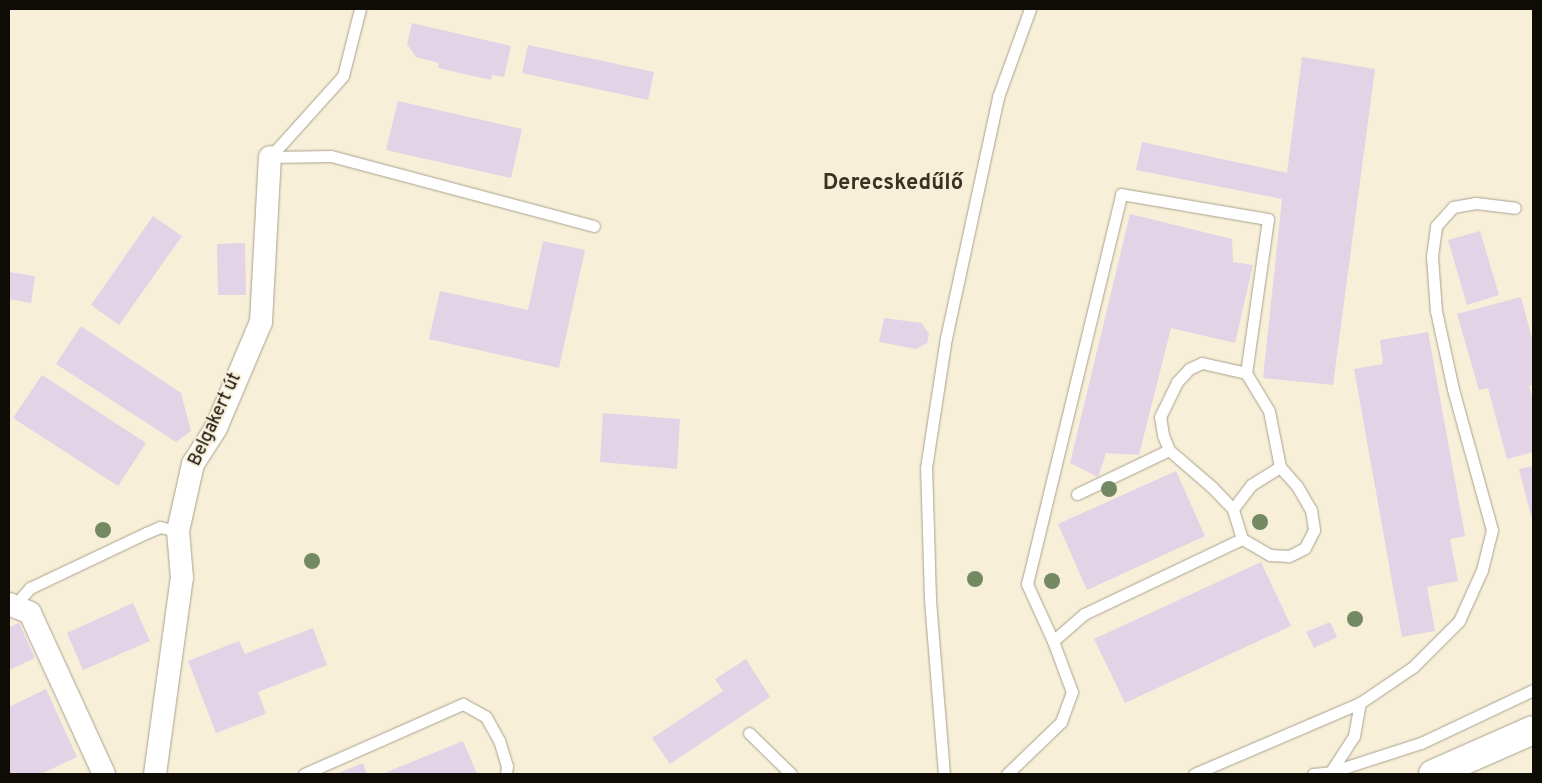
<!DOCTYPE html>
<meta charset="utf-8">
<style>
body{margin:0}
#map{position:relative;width:1542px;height:783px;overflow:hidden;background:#f8efd9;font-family:Overpass,sans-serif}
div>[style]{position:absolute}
.building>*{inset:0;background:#e3d3e6}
.roads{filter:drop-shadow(0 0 1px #a9a18d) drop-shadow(0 0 1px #a9a18d)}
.service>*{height:11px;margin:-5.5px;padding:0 5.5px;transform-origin:5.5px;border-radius:5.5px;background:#fff}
.minor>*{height:22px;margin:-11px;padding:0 11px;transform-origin:11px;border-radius:11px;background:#fff}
.primary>*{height:28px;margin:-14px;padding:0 14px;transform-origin:14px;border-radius:14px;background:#fff}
.trees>*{width:16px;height:16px;margin:-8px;border-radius:50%;background:#728962}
span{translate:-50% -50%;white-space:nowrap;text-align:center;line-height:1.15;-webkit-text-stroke:4px #f8efd9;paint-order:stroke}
.street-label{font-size:18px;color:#0f0c05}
.district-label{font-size:22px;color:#393221;font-weight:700}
.frame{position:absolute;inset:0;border:10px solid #0f0c05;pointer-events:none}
</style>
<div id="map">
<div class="building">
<div style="clip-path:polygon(412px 23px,511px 46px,504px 77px,492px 75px,491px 80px,438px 68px,439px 63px,416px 57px,407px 44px)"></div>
<div style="clip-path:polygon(528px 45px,654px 72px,648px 100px,522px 73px)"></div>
<div style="clip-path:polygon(1302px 57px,1375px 69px,1333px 385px,1263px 378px,1282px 199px,1136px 170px,1142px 142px,1287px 173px)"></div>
<div style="clip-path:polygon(398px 101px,522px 129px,511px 178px,386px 150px)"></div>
<div style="clip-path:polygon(1130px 214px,1232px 239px,1233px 262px,1253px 265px,1235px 343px,1171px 328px,1139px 455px,1106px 453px,1098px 477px,1070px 463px)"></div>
<div style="clip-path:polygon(153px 216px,182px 236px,119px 325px,91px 305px)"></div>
<div style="clip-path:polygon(1480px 231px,1499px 295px,1467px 305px,1448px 240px)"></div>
<div style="clip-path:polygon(543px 241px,585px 250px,559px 368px,429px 339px,440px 291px,528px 310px)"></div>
<div style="clip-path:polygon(245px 243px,246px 295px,218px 295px,217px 244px)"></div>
<div style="clip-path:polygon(9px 272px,35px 276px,31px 303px,9px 299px)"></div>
<div style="clip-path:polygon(1521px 297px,1533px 342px,1533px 385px,1529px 386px,1533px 400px,1533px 452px,1507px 459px,1488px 388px,1479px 390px,1457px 314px)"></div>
<div style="clip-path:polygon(884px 318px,922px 323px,929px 334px,927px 343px,916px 349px,879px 342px)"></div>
<div style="clip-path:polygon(81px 326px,181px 393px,191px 431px,176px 442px,56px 364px)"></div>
<div style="clip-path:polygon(1428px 332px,1465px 536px,1450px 539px,1458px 581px,1427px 587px,1435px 631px,1402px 637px,1354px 369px,1383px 364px,1380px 340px)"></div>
<div style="clip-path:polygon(42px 375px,146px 443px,118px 486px,13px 418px)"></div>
<div style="clip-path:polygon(603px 413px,680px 419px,677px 469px,600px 462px)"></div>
<div style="clip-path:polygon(1533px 466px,1533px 523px,1519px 469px)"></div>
<div style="clip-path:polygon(1176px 471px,1205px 536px,1087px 590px,1058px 524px)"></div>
<div style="clip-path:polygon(1261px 562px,1291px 626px,1125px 703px,1094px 639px)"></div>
<div style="clip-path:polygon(133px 603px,150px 641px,83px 670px,67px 633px)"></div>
<div style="clip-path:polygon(1330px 622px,1337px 637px,1314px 648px,1306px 632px)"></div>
<div style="clip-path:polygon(19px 623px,35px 658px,9px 670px,9px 627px)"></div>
<div style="clip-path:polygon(313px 628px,327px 665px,258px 692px,266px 714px,216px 733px,188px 661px,239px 641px,245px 654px)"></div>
<div style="clip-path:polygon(746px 659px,770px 697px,670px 764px,652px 738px,723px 691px,715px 679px)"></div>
<div style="clip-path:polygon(46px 689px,77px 757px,41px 774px,9px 774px,9px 707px)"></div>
<div style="clip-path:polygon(463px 741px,477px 774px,382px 774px)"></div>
<div style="clip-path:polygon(363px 763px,367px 774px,336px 774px)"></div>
</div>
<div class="roads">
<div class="service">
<div style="left:270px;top:157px;width:61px;rotate:-0.9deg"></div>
<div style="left:331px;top:156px;width:272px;rotate:14.9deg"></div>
<div style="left:270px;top:157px;width:109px;rotate:-48deg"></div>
<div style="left:343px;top:76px;width:69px;rotate:-75.8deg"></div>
<div style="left:1077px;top:494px;width:102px;rotate:-25.6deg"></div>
<div style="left:1233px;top:509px;width:30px;rotate:-53deg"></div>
<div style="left:1251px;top:485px;width:34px;rotate:-32deg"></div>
<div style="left:15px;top:605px;width:23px;rotate:-49deg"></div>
<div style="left:30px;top:588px;width:128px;rotate:-25.4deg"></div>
<div style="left:146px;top:533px;width:15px;rotate:-23deg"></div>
<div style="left:160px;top:527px;width:18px;rotate:13deg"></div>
<div style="left:1053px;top:641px;width:63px;rotate:-114.5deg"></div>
<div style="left:1027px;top:584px;width:401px;rotate:-76.4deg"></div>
<div style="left:1121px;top:194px;width:149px;rotate:9.7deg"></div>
<div style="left:1268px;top:219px;width:156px;rotate:98.1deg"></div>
<div style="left:1246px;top:373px;width:44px;rotate:58.8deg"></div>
<div style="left:1269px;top:411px;width:57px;rotate:78.9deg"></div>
<div style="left:1280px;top:467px;width:25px;rotate:48deg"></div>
<div style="left:1297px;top:486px;width:28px;rotate:60deg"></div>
<div style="left:1311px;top:510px;width:20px;rotate:81deg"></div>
<div style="left:1314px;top:530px;width:20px;rotate:117deg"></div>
<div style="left:1305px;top:548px;width:18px;rotate:153deg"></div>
<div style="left:1289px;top:556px;width:19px;rotate:-177deg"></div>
<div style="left:1270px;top:555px;width:32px;rotate:-150deg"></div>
<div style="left:1242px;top:539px;width:31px;rotate:-107deg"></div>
<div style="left:1233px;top:509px;width:29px;rotate:-134deg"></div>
<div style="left:1213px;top:488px;width:58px;rotate:-139.2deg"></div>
<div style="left:1169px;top:450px;width:16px;rotate:-112deg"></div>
<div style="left:1163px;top:435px;width:18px;rotate:-99deg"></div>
<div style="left:1160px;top:417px;width:39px;rotate:-64deg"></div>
<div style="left:1177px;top:382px;width:18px;rotate:-47deg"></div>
<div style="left:1189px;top:369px;width:14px;rotate:-25deg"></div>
<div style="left:1202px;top:363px;width:45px;rotate:12.8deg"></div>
<div style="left:749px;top:733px;width:59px;rotate:44.3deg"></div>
<div style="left:1330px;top:773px;width:44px;rotate:-57deg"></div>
<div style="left:1354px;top:736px;width:34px;rotate:-80deg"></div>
<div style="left:304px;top:774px;width:174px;rotate:-23.8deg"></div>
<div style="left:463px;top:704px;width:26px;rotate:29deg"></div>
<div style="left:486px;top:717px;width:26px;rotate:61deg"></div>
<div style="left:499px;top:740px;width:27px;rotate:73deg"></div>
<div style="left:507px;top:766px;width:8px;rotate:97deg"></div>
<div style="left:944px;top:774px;width:176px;rotate:-94.6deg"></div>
<div style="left:930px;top:599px;width:131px;rotate:-91.7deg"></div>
<div style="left:926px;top:468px;width:132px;rotate:-81.3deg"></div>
<div style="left:946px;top:338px;width:247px;rotate:-77.8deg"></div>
<div style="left:998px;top:97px;width:94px;rotate:-70deg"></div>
<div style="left:1007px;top:774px;width:75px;rotate:-43.9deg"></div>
<div style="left:1061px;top:722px;width:32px;rotate:-70deg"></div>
<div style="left:1072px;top:692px;width:54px;rotate:-110.4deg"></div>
<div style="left:1053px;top:641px;width:41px;rotate:-41.1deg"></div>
<div style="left:1084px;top:614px;width:175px;rotate:-25.4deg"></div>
<div style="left:1194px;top:774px;width:181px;rotate:-23.2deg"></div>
<div style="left:1360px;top:703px;width:64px;rotate:-34.2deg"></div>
<div style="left:1413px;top:667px;width:65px;rotate:-45deg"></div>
<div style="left:1459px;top:621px;width:56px;rotate:-65.7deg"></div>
<div style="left:1482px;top:570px;width:41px;rotate:-76deg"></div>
<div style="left:1492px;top:530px;width:146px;rotate:-105.5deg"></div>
<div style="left:1453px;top:389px;width:80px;rotate:-102.3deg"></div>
<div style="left:1436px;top:311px;width:55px;rotate:-94.2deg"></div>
<div style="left:1432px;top:256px;width:30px;rotate:-82deg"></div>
<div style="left:1436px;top:226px;width:25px;rotate:-48deg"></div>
<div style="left:1453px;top:207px;width:23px;rotate:-10deg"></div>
<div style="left:1476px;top:203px;width:39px;rotate:7deg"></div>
<div style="left:1313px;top:774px;width:18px;rotate:-6deg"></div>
<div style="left:1331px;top:772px;width:95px;rotate:-17.9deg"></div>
<div style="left:1421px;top:743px;width:124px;rotate:-25.3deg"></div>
</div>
<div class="minor">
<div style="left:9px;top:604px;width:23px;rotate:23deg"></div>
<div style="left:30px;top:613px;width:177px;rotate:65.3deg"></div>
<div style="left:155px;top:774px;width:198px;rotate:-82.2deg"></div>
<div style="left:182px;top:578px;width:47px;rotate:-94.9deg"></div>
<div style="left:178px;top:531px;width:69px;rotate:-77.4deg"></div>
<div style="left:193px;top:464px;width:43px;rotate:-57.4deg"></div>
<div style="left:216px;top:428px;width:115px;rotate:-67deg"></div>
<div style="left:261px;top:322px;width:165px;rotate:-86.9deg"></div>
</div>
<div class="primary">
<div style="left:1433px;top:774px;width:109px;rotate:-23.7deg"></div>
</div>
</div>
<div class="trees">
<div style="left:1109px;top:489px"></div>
<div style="left:1260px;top:522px"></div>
<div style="left:103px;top:530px"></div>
<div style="left:312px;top:561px"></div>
<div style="left:975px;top:579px"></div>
<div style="left:1052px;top:581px"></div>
<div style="left:1355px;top:619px"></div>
</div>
<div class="street-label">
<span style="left:216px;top:420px;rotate:-65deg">Belgakert út</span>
</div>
<div class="district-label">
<span style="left:893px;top:184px">Derecskedűlő</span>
</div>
<div class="frame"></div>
</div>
